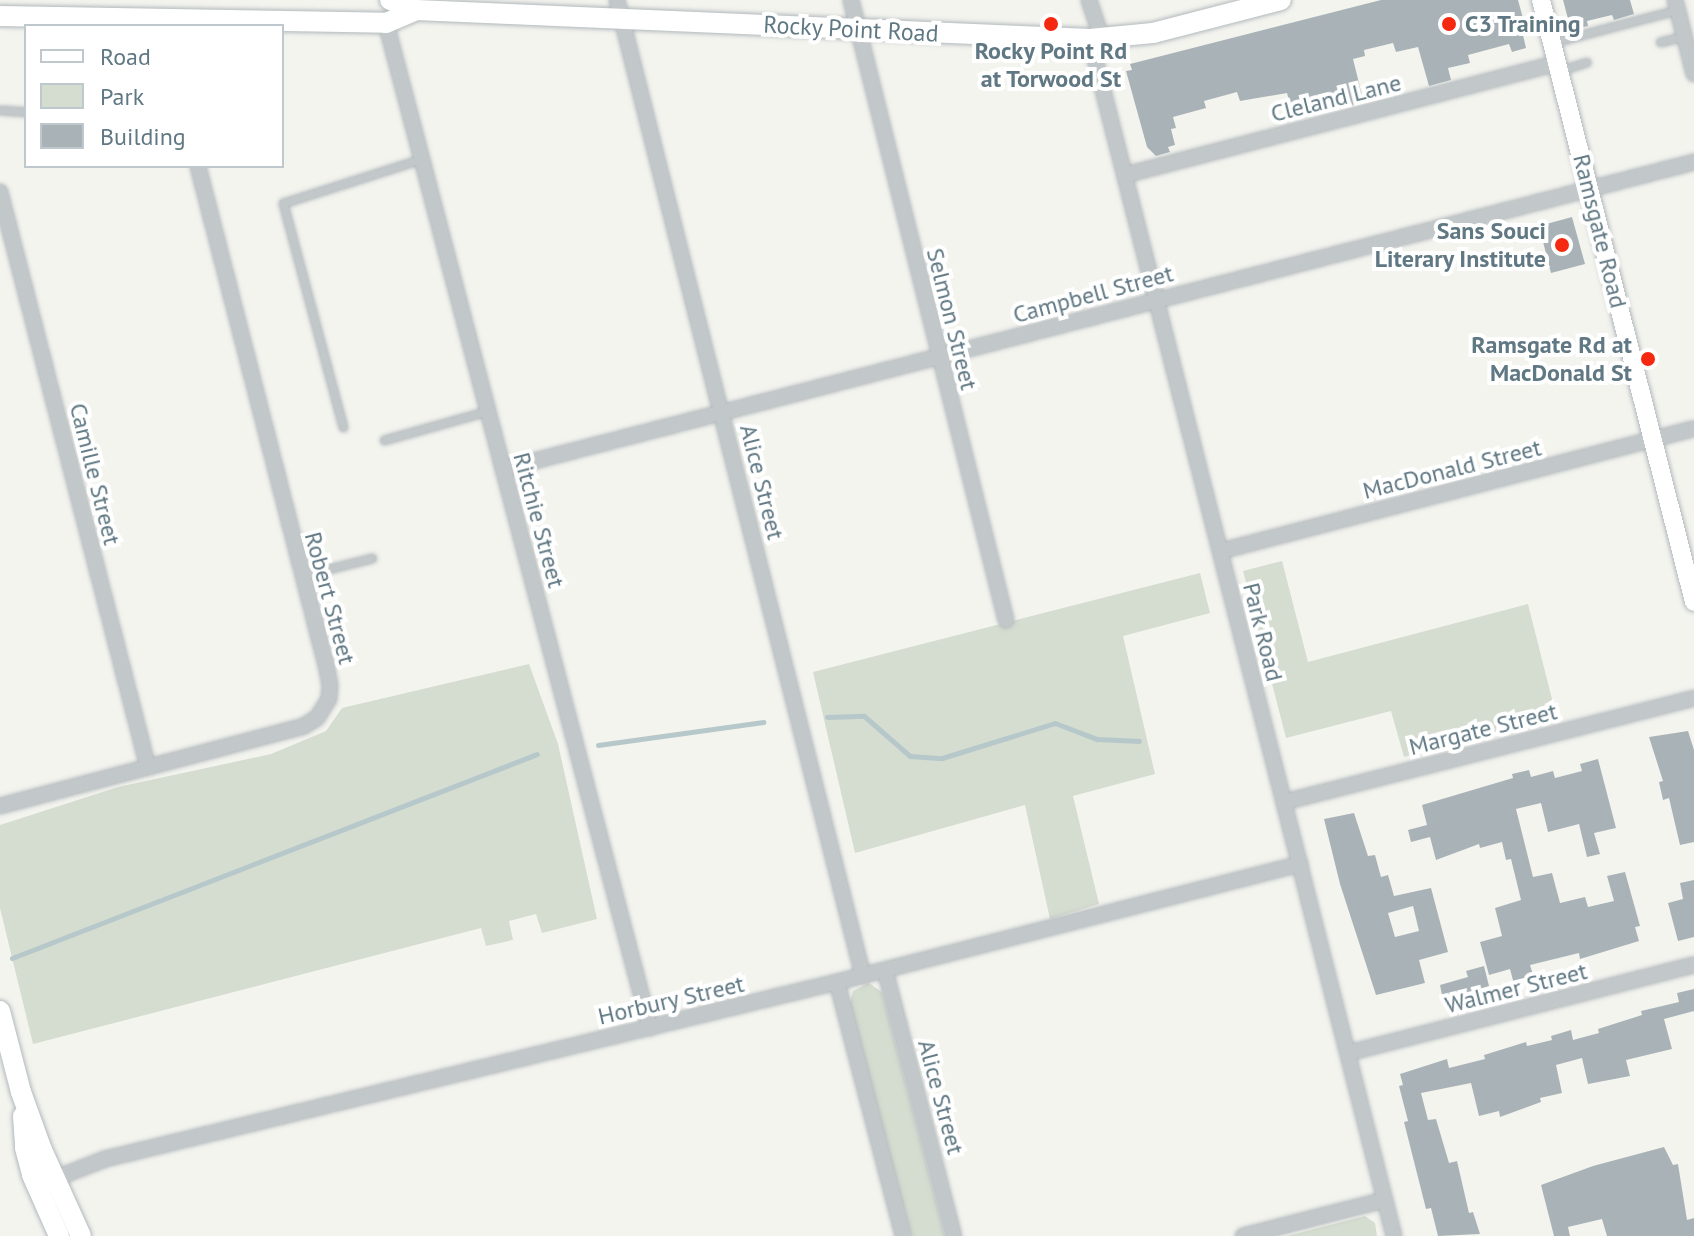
<!DOCTYPE html>
<style>
body{margin:0}
#map{position:relative;width:1694px;height:1236px;overflow:hidden;background:#f4f4ef;font-family:"PT Sans",sans-serif}
div>[style]{position:absolute}
.green>*{inset:0;background:#d5dcd0}
.stream>*{height:5px;margin:-2.5px;padding:0 2.5px;transform-origin:2.5px;border-radius:2.5px;background:#b7c8ca}
.building>*{inset:0;background:#a9b3b7}
.roads{filter:drop-shadow(0 0 2px #b2b9bc) drop-shadow(0 0 2px #b2b9bc)}
.service>*{height:7px;margin:-3.5px;padding:0 3.5px;transform-origin:3.5px;border-radius:3.5px;background:#c2c7c9}
.minor>*{height:14px;margin:-7px;padding:0 7px;transform-origin:7px;border-radius:7px;background:#c2c7c9}
.secondary>*{height:18px;margin:-9px;padding:0 9px;transform-origin:9px;border-radius:9px;background:#fff}
.primary>*{height:20px;margin:-10px;padding:0 10px;transform-origin:10px;border-radius:10px;background:#fff}
.dots>*{width:22px;height:22px;translate:-50% -50%;box-sizing:border-box;border:4px solid #fff;border-radius:50%}
span{translate:-50% -50%;white-space:nowrap;text-align:center;line-height:1.15;-webkit-text-stroke:8px #fff;paint-order:stroke}
.poi-label{font-size:24px;color:#607883;font-weight:700}
.left{translate:0 -50%;text-align:left}
.right{translate:-100% -50%;text-align:right}
.street-label{font-size:24px;color:#607883}
.legend{position:absolute;left:24px;top:24px;width:260px;height:144px;box-sizing:border-box;background:#fff;border:2px solid #bfc9cd;margin:0;padding:10px 14px;list-style:none;font-size:24px;color:#607883}
.legend li{display:flex;align-items:center;gap:16px;height:40px}
.legend b{width:40px;border:2px solid #bfc9cd}
</style>
<div id="map">
<div class="green">
<div style="clip-path:polygon(1282px 561px,1308px 662px,1528px 604px,1556px 715px,1404px 757px,1391px 711px,1286px 738px,1243px 571px)"></div>
<div style="clip-path:polygon(1200px 573px,1210px 613px,1123px 636px,1155px 774px,1073px 796px,1099px 904px,1050px 919px,1025px 805px,855px 853px,813px 672px)"></div>
<div style="clip-path:polygon(529px 664px,558px 744px,597px 919px,542px 933px,536px 914px,509px 921px,513px 940px,486px 946px,481px 928px,33px 1044px,0 908px,0 825px,118px 787px,271px 754px,326px 731px,342px 708px)"></div>
<div style="clip-path:polygon(869px 983px,882px 992px,945px 1236px,911px 1236px,850px 1003px,853px 991px)"></div>
<div style="clip-path:polygon(1365px 1216px,1375px 1223px,1377px 1236px,1287px 1236px)"></div>
</div>
<div class="stream">
<div style="left:827px;top:717px;width:37px;rotate:-2deg"></div>
<div style="left:864px;top:716px;width:61px;rotate:41deg"></div>
<div style="left:910px;top:756px;width:32px;rotate:4deg"></div>
<div style="left:942px;top:758px;width:118px;rotate:-17.2deg"></div>
<div style="left:1055px;top:723px;width:45px;rotate:20.9deg"></div>
<div style="left:1097px;top:739px;width:42px;rotate:2.7deg"></div>
<div style="left:598px;top:745px;width:167px;rotate:-7.9deg"></div>
<div style="left:12px;top:958px;width:563px;rotate:-21.23deg"></div>
</div>
<div class="building">
<div style="clip-path:polygon(1381px 0,1518px 0,1527px 33px,1523px 35px,1526px 48px,1512px 52px,1509px 44px,1468px 55px,1470px 63px,1448px 68px,1451px 80px,1429px 86px,1418px 47px,1396px 52px,1393px 43px,1364px 50px,1365px 56px,1353px 59px,1364px 103px,1340px 109px,1334px 108px,1332px 101px,1292px 111px,1287px 93px,1240px 101px,1237px 92px,1204px 101px,1206px 108px,1173px 117px,1176px 128px,1171px 129px,1175px 145px,1168px 147px,1170px 152px,1156px 156px,1147px 147px,1126px 71px,1132px 70px,1130px 64px)"></div>
<div style="clip-path:polygon(1563px 0,1630px 0,1634px 14px,1614px 20px,1612px 15px,1587px 21px,1588px 26px,1571px 30px)"></div>
<div style="clip-path:polygon(1572px 217px,1585px 264px,1551px 273px,1539px 226px)"></div>
<div style="clip-path:polygon(1688px 731px,1694px 750px,1694px 842px,1680px 845px,1669px 798px,1663px 800px,1659px 782px,1663px 781px,1649px 737px)"></div>
<div style="clip-path:polygon(1598px 759px,1616px 828px,1594px 833px,1600px 854px,1587px 857px,1579px 824px,1548px 832px,1541px 803px,1516px 809px,1533px 877px,1552px 873px,1560px 903px,1585px 897px,1588px 907px,1614px 901px,1607px 876px,1625px 872px,1640px 926px,1635px 927px,1639px 941px,1580px 959px,1579px 953px,1530px 965px,1534px 978px,1514px 984px,1510px 969px,1489px 975px,1480px 942px,1502px 936px,1495px 908px,1521px 900px,1511px 859px,1506px 860px,1502px 842px,1480px 848px,1479px 844px,1436px 860px,1430px 837px,1411px 842px,1408px 830px,1427px 825px,1422px 805px,1513px 778px,1512px 774px,1529px 770px,1531px 777px,1553px 771px,1555px 778px,1582px 771px,1580px 764px)"></div>
<div style="clip-path:polygon(evenodd,1354px 813px,1368px 856px,1375px 855px,1381px 877px,1388px 875px,1394px 896px,1431px 888px,1448px 952px,1419px 960px,1425px 983px,1376px 995px,1340px 884px,1324px 819px,1354px 813px,1413px 906px,1419px 931px,1395px 937px,1388px 913px,1413px 906px)"></div>
<div style="clip-path:polygon(1694px 880px,1694px 937px,1678px 941px,1668px 903px,1683px 899px,1680px 883px)"></div>
<div style="clip-path:polygon(1484px 966px,1489px 986px,1443px 1000px,1440px 985px,1468px 977px,1466px 971px)"></div>
<div style="clip-path:polygon(1694px 989px,1694px 1011px,1664px 1019px,1672px 1049px,1626px 1060px,1630px 1076px,1588px 1084px,1582px 1058px,1556px 1065px,1562px 1093px,1540px 1098px,1541px 1102px,1500px 1117px,1499px 1111px,1479px 1116px,1471px 1083px,1421px 1093px,1428px 1120px,1436px 1119px,1449px 1163px,1457px 1161px,1469px 1213px,1473px 1212px,1480px 1234px,1438px 1236px,1431px 1208px,1426px 1209px,1404px 1122px,1408px 1121px,1399px 1086px,1403px 1085px,1400px 1074px,1447px 1059px,1449px 1068px,1485px 1059px,1484px 1055px,1526px 1042px,1527px 1046px,1552px 1040px,1551px 1036px,1571px 1030px,1573px 1040px,1599px 1033px,1598px 1029px,1642px 1015px,1641px 1011px,1679px 1002px,1677px 993px)"></div>
<div style="clip-path:polygon(1664px 1147px,1673px 1165px,1678px 1164px,1687px 1220px,1694px 1218px,1694px 1236px,1607px 1236px,1602px 1219px,1568px 1227px,1570px 1236px,1554px 1236px,1541px 1185px,1593px 1166px)"></div>
</div>
<div class="roads">
<div class="service">
<div style="left:1554px;top:42px;width:127px;rotate:-14.6deg"></div>
<div style="left:1660px;top:42px;width:25px;rotate:-14deg"></div>
<div style="left:1559px;top:71px;width:29px;rotate:-18deg"></div>
<div style="left:0;top:110px;width:26px;rotate:4deg"></div>
<div style="left:343px;top:427px;width:232px;rotate:-105deg"></div>
<div style="left:283px;top:203px;width:145px;rotate:-17.7deg"></div>
<div style="left:384px;top:440px;width:107px;rotate:-15.7deg"></div>
<div style="left:304px;top:575px;width:70px;rotate:-14deg"></div>
</div>
<div class="minor">
<div style="left:617px;top:0;width:1007px;rotate:75.85deg"></div>
<div style="left:851px;top:0;width:639px;rotate:75.96deg"></div>
<div style="left:1089px;top:0;width:41px;rotate:71.6deg"></div>
<div style="left:1675px;top:0;width:76px;rotate:75.6deg"></div>
<div style="left:386px;top:23px;width:1039px;rotate:75.28deg"></div>
<div style="left:1090px;top:39px;width:1235px;rotate:75.75deg"></div>
<div style="left:1125px;top:175px;width:446px;rotate:-14.5deg"></div>
<div style="left:0;top:192px;width:594px;rotate:75.57deg"></div>
<div style="left:503px;top:469px;width:1230px;rotate:-14.45deg"></div>
<div style="left:1221px;top:551px;width:488px;rotate:-14.5deg"></div>
<div style="left:1284px;top:802px;width:423px;rotate:-14.2deg"></div>
<div style="left:0;top:806px;width:314px;rotate:-14.7deg"></div>
<div style="left:304px;top:726px;width:15px;rotate:-32deg"></div>
<div style="left:317px;top:718px;width:22px;rotate:-58deg"></div>
<div style="left:329px;top:699px;width:14px;rotate:-86deg"></div>
<div style="left:330px;top:685px;width:20px;rotate:-101deg"></div>
<div style="left:326px;top:665px;width:515px;rotate:-104.39deg"></div>
<div style="left:885px;top:970px;width:275px;rotate:75.5deg"></div>
<div style="left:837px;top:982px;width:262px;rotate:75.4deg"></div>
<div style="left:1348px;top:1053px;width:357px;rotate:-14.3deg"></div>
<div style="left:54px;top:1179px;width:55px;rotate:-21.4deg"></div>
<div style="left:105px;top:1159px;width:753px;rotate:-13.59deg"></div>
<div style="left:837px;top:982px;width:478px;rotate:-14.3deg"></div>
<div style="left:1243px;top:1236px;width:146px;rotate:-14.3deg"></div>
</div>
<div class="secondary">
<div style="left:1541px;top:0;width:621px;rotate:75.74deg"></div>
</div>
<div class="primary">
<div style="left:390px;top:0;width:28px;rotate:21deg"></div>
<div style="left:416px;top:10px;width:675px;rotate:2.46deg"></div>
<div style="left:1090px;top:39px;width:63px;rotate:-5.4deg"></div>
<div style="left:1153px;top:33px;width:132px;rotate:-14.5deg"></div>
<div style="left:0;top:16px;width:386px;rotate:1deg"></div>
<div style="left:386px;top:23px;width:33px;rotate:-23deg"></div>
<div style="left:0;top:1011px;width:84px;rotate:75.5deg"></div>
<div style="left:21px;top:1092px;width:62px;rotate:70.1deg"></div>
<div style="left:42px;top:1150px;width:94px;rotate:65.6deg"></div>
<div style="left:23px;top:1116px;width:32px;rotate:86deg"></div>
<div style="left:25px;top:1148px;width:28px;rotate:75deg"></div>
<div style="left:32px;top:1175px;width:67px;rotate:66.1deg"></div>
</div>
</div>
<div class="dots">
<div style="left:1051px;top:24px;background:#f4290f"></div>
<div style="left:1449px;top:24px;background:#f4290f"></div>
<div style="left:1562px;top:245px;background:#f4290f"></div>
<div style="left:1648px;top:359px;background:#f4290f"></div>
</div>
<div class="poi-label">
<span class="left" style="left:1465px;top:24px">C3 Training</span>
<span style="left:1051px;top:65px">Rocky Point Rd<br>at Torwood St</span>
<span class="right" style="left:1546px;top:245px">Sans Souci<br>Literary Institute</span>
<span class="right" style="left:1632px;top:359px">Ramsgate Rd at<br>MacDonald St</span>
</div>
<div class="street-label">
<span style="left:851px;top:29px;rotate:3deg">Rocky Point Road</span>
<span style="left:1336px;top:98px;rotate:-14deg">Cleland Lane</span>
<span style="left:1600px;top:231px;rotate:76deg">Ramsgate Road</span>
<span style="left:1093px;top:294px;rotate:-15deg">Campbell Street</span>
<span style="left:952px;top:319px;rotate:76deg">Selmon Street</span>
<span style="left:1452px;top:469px;rotate:-14deg">MacDonald Street</span>
<span style="left:95px;top:474px;rotate:76deg">Camille Street</span>
<span style="left:762px;top:482px;rotate:76deg">Alice Street</span>
<span style="left:539px;top:520px;rotate:75deg">Ritchie Street</span>
<span style="left:330px;top:598px;rotate:75deg">Robert Street</span>
<span style="left:1263px;top:632px;rotate:76deg">Park Road</span>
<span style="left:1483px;top:729px;rotate:-14deg">Margate Street</span>
<span style="left:1516px;top:988px;rotate:-14deg">Walmer Street</span>
<span style="left:671px;top:1000px;rotate:-13deg">Horbury Street</span>
<span style="left:941px;top:1097px;rotate:75deg">Alice Street</span>
</div>
<ul class="legend">
<li><b style="height:10px;background:#fff"></b>Road</li>
<li><b style="height:22px;background:#d5dcd0"></b>Park</li>
<li><b style="height:22px;background:#a9b3b7"></b>Building</li>
</ul>
</div>
